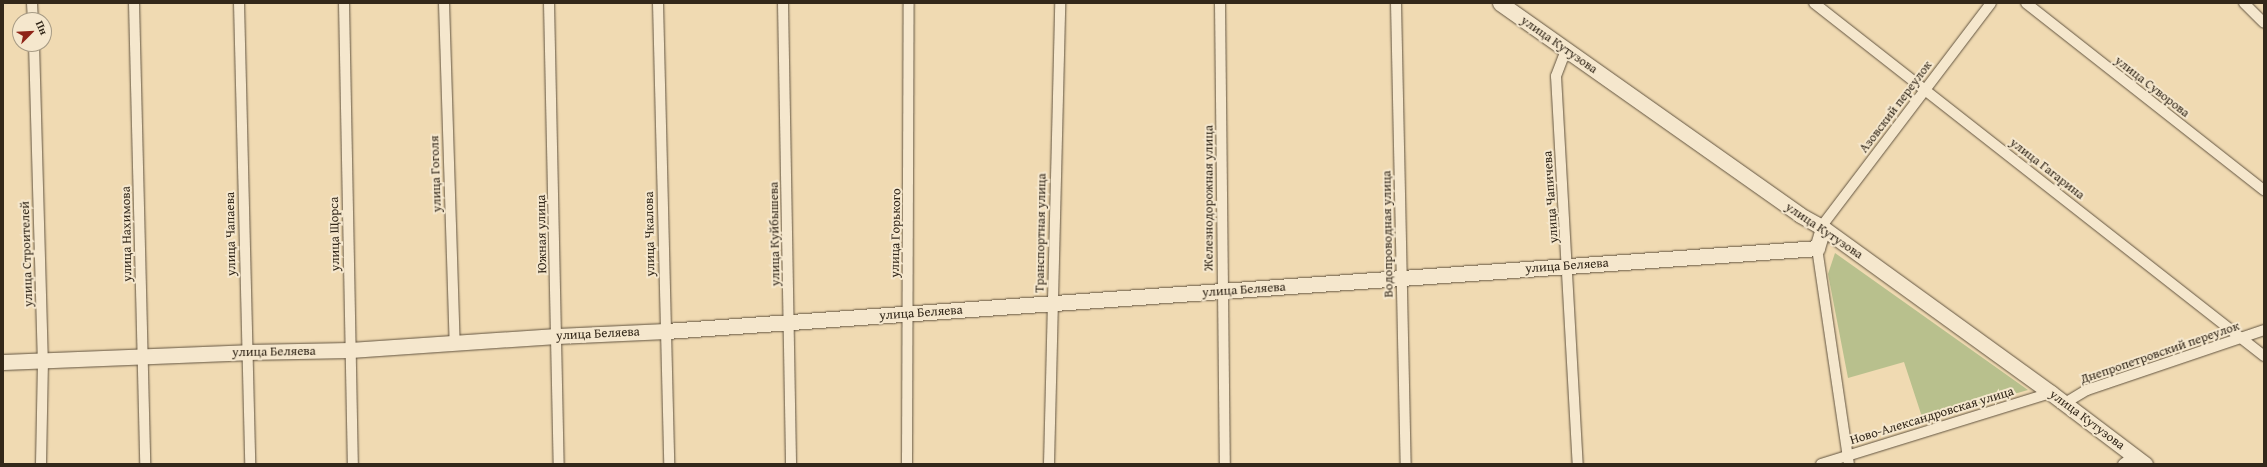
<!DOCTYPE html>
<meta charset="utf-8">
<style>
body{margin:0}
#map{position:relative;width:2267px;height:467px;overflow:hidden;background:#f0dab2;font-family:"Gentium Book Plus",serif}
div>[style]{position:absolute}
.green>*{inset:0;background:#b8c08d}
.roads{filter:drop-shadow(0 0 1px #625440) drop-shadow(0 0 1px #625440)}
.street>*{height:10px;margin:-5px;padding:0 5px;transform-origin:5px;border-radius:5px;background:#f5e7cd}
.secondary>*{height:15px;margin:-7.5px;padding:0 7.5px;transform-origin:7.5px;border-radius:7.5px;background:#f5e7cd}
span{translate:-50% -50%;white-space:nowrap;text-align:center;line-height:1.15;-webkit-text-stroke:4px #f5e7cd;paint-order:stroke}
.street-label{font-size:13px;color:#33281a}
.frame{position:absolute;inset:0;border:4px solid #33281a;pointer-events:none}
.north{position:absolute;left:12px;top:12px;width:40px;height:40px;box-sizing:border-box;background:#f5e7cd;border:1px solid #a79b85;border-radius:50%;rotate:66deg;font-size:11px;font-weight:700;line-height:16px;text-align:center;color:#33281a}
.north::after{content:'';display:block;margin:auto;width:14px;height:18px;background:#8f2418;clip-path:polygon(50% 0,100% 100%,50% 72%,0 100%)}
</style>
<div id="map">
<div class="green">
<div style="clip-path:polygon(1835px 253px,2028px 390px,1923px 420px,1904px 362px,1848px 378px,1828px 274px)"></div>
</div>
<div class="roads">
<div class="street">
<div style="left:32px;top:3px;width:17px;rotate:87deg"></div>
<div style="left:134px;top:3px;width:461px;rotate:88.6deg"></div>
<div style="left:239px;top:3px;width:461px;rotate:88.6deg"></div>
<div style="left:344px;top:3px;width:461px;rotate:88.9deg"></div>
<div style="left:444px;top:3px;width:341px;rotate:88.2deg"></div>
<div style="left:549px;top:3px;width:461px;rotate:88.8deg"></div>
<div style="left:658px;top:3px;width:461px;rotate:88.6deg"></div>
<div style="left:783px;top:3px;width:461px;rotate:89deg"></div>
<div style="left:1220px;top:3px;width:461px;rotate:89.4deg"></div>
<div style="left:1396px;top:3px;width:461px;rotate:88.8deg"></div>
<div style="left:1814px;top:3px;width:572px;rotate:38.11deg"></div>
<div style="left:2026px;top:3px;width:303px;rotate:38.2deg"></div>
<div style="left:2244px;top:3px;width:28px;rotate:45deg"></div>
<div style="left:34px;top:44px;width:316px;rotate:88.4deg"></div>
<div style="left:43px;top:360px;width:104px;rotate:91.1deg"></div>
<div style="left:1566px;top:50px;width:28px;rotate:111deg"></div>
<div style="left:1556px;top:76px;width:389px;rotate:86.8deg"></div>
<div style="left:1821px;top:227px;width:281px;rotate:-52.8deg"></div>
<div style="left:1817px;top:248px;width:218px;rotate:81.6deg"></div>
<div style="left:2065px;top:403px;width:26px;rotate:-31deg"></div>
<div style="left:2087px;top:390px;width:187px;rotate:-18.7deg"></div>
<div style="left:907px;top:464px;width:461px;rotate:-89.8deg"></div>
<div style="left:1049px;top:464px;width:461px;rotate:-88.6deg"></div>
<div style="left:1821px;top:464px;width:241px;rotate:-17.2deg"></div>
<div style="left:2123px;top:464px;width:14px;rotate:-36deg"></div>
</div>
<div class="secondary">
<div style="left:1500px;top:3px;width:367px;rotate:35.2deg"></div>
<div style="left:1800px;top:215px;width:26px;rotate:29deg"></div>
<div style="left:1823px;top:228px;width:281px;rotate:35.9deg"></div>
<div style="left:2051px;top:393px;width:118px;rotate:37.1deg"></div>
<div style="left:3px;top:362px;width:244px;rotate:-2.3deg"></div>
<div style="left:247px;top:352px;width:103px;rotate:-1.1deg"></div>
<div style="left:350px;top:350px;width:207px;rotate:-3.9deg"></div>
<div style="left:557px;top:336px;width:109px;rotate:-2.6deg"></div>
<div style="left:666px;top:331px;width:1154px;rotate:-4.12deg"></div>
<div style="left:1817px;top:248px;width:21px;rotate:-73deg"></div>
</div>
</div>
<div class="street-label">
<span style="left:1559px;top:45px;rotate:35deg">улица Кутузова</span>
<span style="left:2152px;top:87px;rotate:38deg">улица Суворова</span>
<span style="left:1896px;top:107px;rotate:-53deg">Азовский переулок</span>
<span style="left:2047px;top:169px;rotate:38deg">улица Гагарина</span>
<span style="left:436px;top:174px;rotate:-92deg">улица Гоголя</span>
<span style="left:1551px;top:197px;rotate:-94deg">улица Чапичева</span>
<span style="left:1209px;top:198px;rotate:-90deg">Железнодорожная улица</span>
<span style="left:1824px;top:231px;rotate:34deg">улица Кутузова</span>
<span style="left:896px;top:233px;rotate:-89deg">улица Горького</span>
<span style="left:1041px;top:233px;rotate:-89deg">Транспортная улица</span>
<span style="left:127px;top:234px;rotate:-91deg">улица Нахимова</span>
<span style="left:231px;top:234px;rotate:-91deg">улица Чапаева</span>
<span style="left:335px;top:234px;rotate:-91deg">улица Щорса</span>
<span style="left:542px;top:234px;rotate:-91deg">Южная улица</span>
<span style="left:650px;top:234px;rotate:-91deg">улица Чкалова</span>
<span style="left:775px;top:234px;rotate:-91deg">улица Куйбышева</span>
<span style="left:1388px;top:234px;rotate:-91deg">Водопроводная улица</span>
<span style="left:27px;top:254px;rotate:-92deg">улица Строителей</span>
<span style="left:1567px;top:266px;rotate:-4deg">улица Беляева</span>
<span style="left:1244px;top:290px;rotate:-4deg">улица Беляева</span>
<span style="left:921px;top:313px;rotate:-4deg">улица Беляева</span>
<span style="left:598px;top:334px;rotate:-3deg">улица Беляева</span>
<span style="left:274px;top:352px;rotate:-1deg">улица Беляева</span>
<span style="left:2160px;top:353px;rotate:-19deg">Днепропетровский переулок</span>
<span style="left:1932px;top:416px;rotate:-17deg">Ново-Александровская улица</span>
<span style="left:2087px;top:420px;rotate:37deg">улица Кутузова</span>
</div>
<div class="frame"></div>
<div class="north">Пн</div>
</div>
